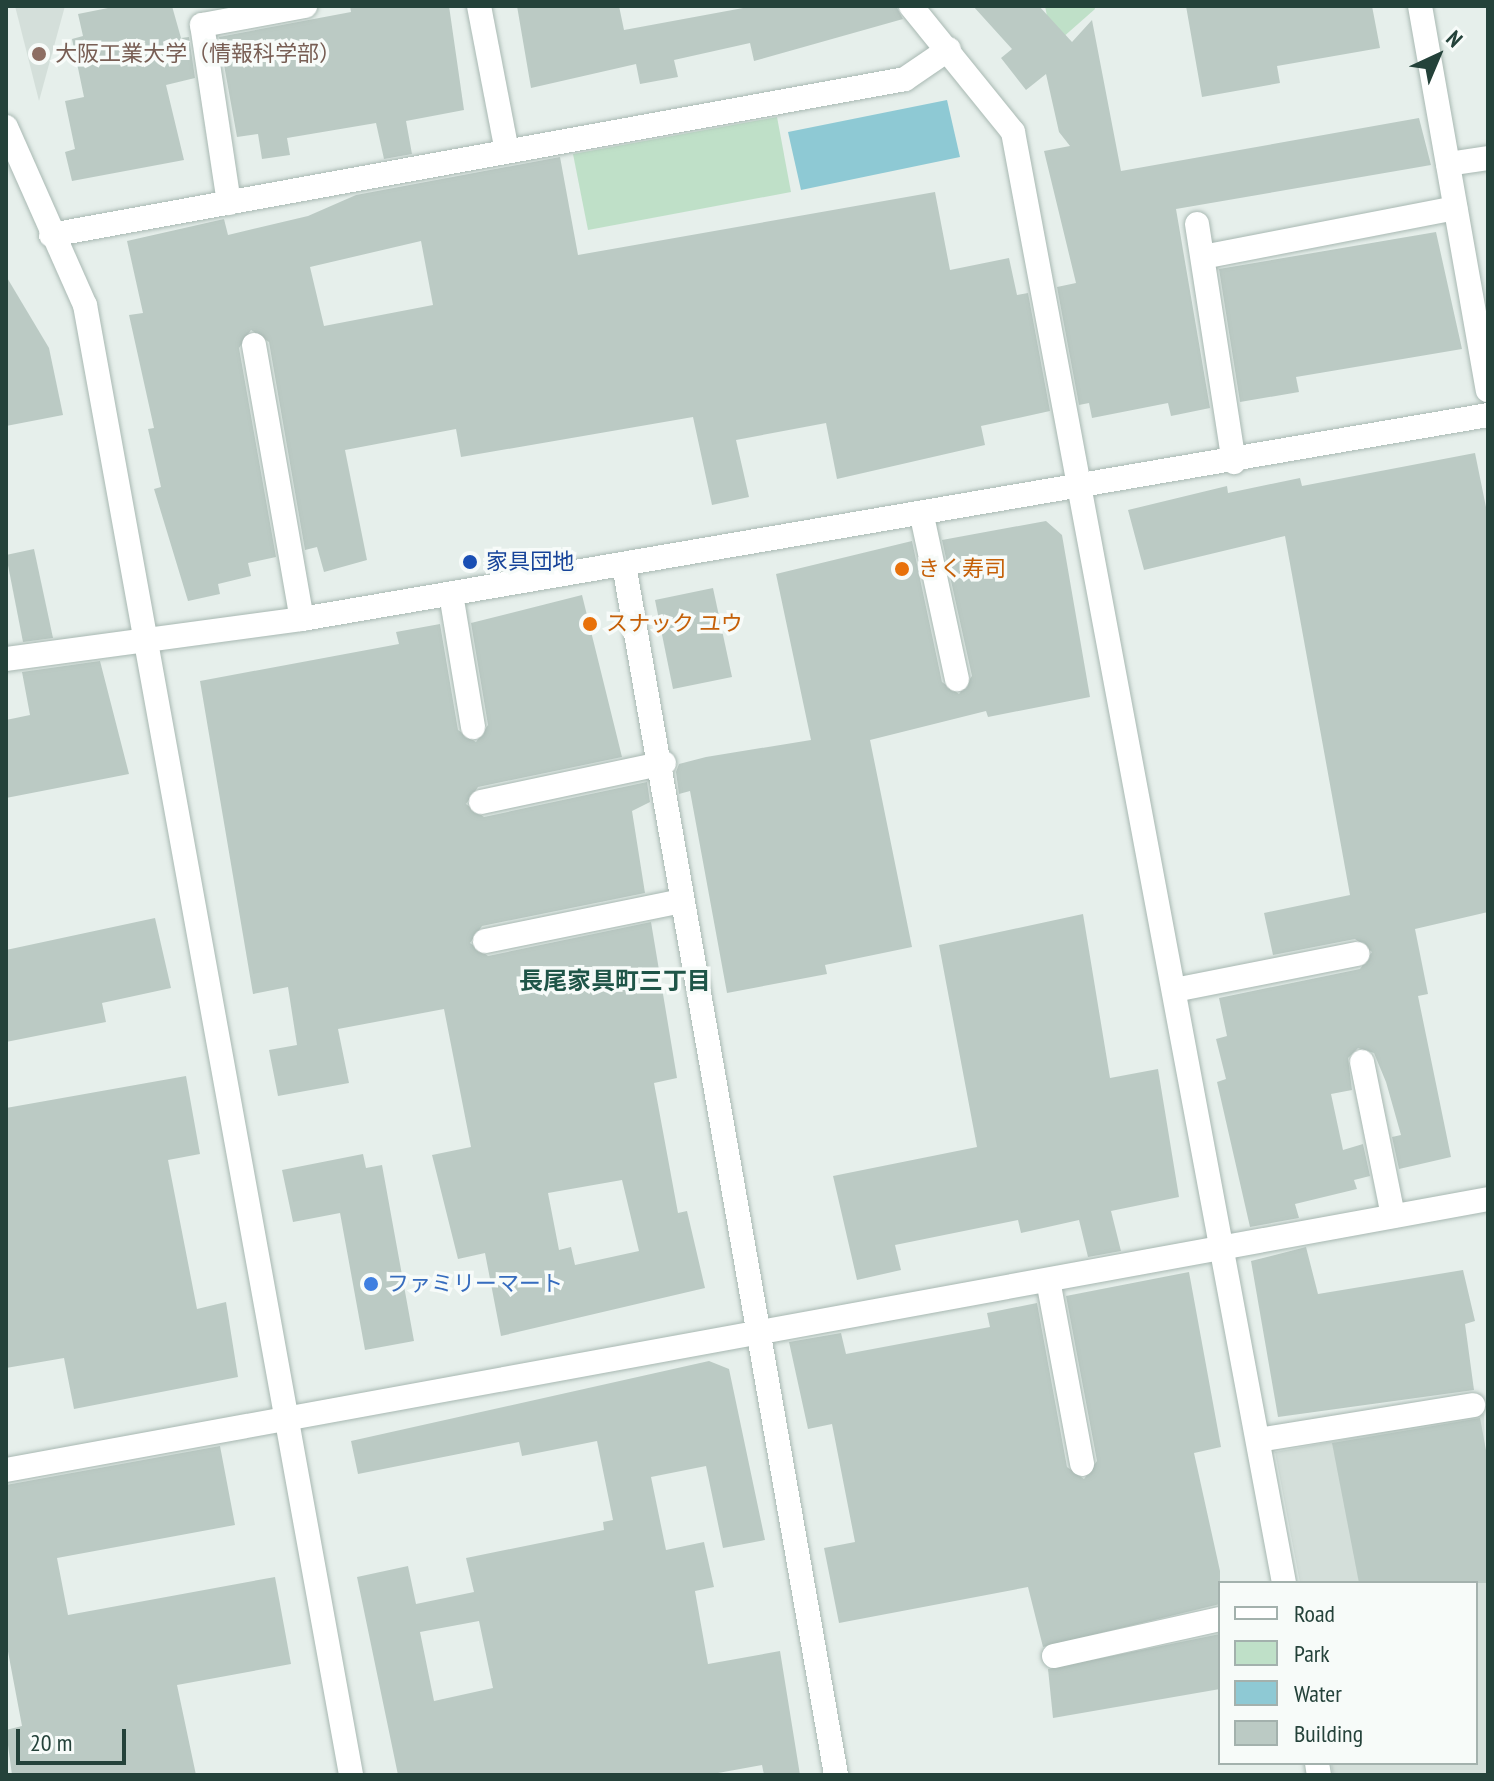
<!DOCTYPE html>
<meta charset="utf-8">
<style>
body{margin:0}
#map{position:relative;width:1494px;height:1781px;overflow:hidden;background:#e6efeb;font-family:"PT Sans Narrow","Noto Sans JP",sans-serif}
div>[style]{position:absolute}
.built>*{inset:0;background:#d4dfda}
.green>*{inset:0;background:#bfe0c8}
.water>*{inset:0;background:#8ec9d4}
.building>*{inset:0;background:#bbcac4}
.roads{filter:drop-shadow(0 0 2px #a8b8b2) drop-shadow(0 0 2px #a8b8b2)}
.minor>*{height:24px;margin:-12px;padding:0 12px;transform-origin:12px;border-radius:12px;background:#fff}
.dots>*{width:22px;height:22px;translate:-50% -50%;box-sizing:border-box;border:4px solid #f7fbf9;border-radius:50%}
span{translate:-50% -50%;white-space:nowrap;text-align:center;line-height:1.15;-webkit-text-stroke:7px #f7fbf9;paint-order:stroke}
.education-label{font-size:22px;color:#785e54}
.left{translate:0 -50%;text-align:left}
.transit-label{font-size:22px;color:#164399}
.food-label{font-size:22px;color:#c56008}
.shop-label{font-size:22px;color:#366cbe}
.neighbourhood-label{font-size:24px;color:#1f5548;font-weight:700}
.frame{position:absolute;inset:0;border:8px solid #24423a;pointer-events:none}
.legend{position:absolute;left:1218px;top:1581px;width:260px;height:184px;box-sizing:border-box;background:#f7fbf9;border:2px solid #a3b1ad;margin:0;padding:10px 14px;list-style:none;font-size:24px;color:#24423a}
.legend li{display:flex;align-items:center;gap:16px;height:40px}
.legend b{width:40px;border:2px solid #a3b1ad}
.north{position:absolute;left:1398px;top:16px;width:80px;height:80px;-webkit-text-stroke:6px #f7fbf9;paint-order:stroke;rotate:44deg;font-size:22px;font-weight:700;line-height:32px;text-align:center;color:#24423a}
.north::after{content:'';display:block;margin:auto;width:28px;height:36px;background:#24423a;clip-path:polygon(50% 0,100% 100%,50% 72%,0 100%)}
.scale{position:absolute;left:16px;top:1729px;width:110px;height:36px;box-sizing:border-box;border:4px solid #24423a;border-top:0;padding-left:10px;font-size:24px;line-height:28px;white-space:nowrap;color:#24423a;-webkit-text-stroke:6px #f7fbf9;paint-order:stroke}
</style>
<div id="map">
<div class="built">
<div style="clip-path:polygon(15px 6px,65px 6px,39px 101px)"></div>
<div style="clip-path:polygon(1484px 1414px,1488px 1566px,1395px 1583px,1300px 1583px,1275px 1452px)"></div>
<div style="clip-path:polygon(1488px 1571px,1488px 1775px,1333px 1775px,1331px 1763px,1476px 1763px,1476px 1583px)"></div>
</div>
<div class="green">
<div style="clip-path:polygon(1045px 6px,1094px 6px,1095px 9px,1053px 46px)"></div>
<div style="clip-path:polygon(777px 117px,791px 192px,588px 230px,573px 154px)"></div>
</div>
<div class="water">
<div style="clip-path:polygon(947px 100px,960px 157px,801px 190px,788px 132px)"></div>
</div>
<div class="building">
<div style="clip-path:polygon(118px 6px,172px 6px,181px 38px,189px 37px,195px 78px,166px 85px,184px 160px,72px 181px,65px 152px,75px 149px,65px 101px,84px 97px,72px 39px,83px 36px,78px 14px)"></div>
<div style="clip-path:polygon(350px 6px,449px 6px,464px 110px,406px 121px,412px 154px,384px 159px,376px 123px,287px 138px,290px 155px,262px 159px,258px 134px,237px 137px,219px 37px,351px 12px)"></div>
<div style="clip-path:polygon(517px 6px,619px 6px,624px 30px,754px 6px,896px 6px,903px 19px,754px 61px,750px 43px,674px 60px,678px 77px,640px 84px,636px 64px,531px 88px)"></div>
<div style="clip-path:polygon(973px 6px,1039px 6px,1072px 42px,1092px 20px,1121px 171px,1419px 118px,1431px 165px,1176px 209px,1210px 408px,1171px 416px,1168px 403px,1092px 418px,1089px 403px,1079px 405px,1057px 287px,1076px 283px,1044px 151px,1070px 146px,1059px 132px,1046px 74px,1026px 90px,1001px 58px,1012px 49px)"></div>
<div style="clip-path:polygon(1186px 6px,1372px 6px,1380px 48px,1277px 66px,1280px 83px,1202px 97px)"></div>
<div style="clip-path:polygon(evenodd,560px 157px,578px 255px,935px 192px,950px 270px,1009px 258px,1017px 295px,1028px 293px,1050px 411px,981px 426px,985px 445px,837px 479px,826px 423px,736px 440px,749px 497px,712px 505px,693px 417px,461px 457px,456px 429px,345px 450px,367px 560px,324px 572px,317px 547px,305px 550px,269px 342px,251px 330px,239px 348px,276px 557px,248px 563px,251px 576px,218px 584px,220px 594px,188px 601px,154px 489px,161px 487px,148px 429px,154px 428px,129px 315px,143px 313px,127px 241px,224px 219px,228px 235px,308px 216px,356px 195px,560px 157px,421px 241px,433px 305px,324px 326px,310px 267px,421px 241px)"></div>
<div style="clip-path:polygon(1436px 232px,1462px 349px,1296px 377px,1299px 392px,1240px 402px,1219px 269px)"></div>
<div style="clip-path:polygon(6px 276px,49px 348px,63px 415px,6px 426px)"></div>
<div style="clip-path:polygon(1475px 453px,1488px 517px,1488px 912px,1415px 929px,1428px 994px,1418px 996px,1451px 1157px,1399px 1169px,1392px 1137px,1401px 1135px,1386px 1082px,1374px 1053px,1358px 1048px,1348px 1058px,1352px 1090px,1331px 1094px,1343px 1150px,1363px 1144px,1370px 1176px,1354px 1180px,1357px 1189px,1295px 1204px,1299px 1218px,1250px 1227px,1217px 1082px,1226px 1079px,1216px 1039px,1227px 1036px,1219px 998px,1360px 969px,1372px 952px,1355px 939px,1273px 955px,1264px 913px,1350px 895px,1285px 536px,1144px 570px,1128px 510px,1227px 486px,1228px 493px,1300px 478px,1302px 486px)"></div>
<div style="clip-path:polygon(1046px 521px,1062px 535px,1090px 697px,988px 717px,986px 711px,870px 740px,912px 947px,825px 965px,827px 974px,727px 993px,690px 791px,679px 794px,676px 772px,679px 764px,706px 757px,811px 740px,776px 574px,912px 541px,942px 682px,959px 694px,972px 676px,942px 540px)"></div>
<div style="clip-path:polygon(34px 549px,53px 638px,23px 642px,6px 555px)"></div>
<div style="clip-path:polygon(713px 588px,732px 677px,673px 689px,655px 600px)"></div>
<div style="clip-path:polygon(evenodd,582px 595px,622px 757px,478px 787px,466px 804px,484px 817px,647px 782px,650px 802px,632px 811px,645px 893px,482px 926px,470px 943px,488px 956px,651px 922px,677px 1078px,654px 1083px,678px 1213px,687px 1211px,705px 1288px,501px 1336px,485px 1253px,458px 1259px,432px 1155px,471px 1147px,444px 1009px,338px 1029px,349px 1083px,278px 1096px,269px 1050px,297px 1045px,288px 987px,253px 994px,200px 681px,399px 644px,396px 632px,440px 624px,458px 730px,476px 742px,488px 725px,471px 623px,582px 595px,622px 1180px,639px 1251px,575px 1265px,571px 1247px,559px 1250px,548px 1193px,622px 1180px)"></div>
<div style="clip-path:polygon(100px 661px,129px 774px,6px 798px,6px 720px,30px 715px,22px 672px)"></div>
<div style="clip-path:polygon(1083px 914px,1110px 1078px,1158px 1069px,1179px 1197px,1111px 1211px,1121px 1251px,1088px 1257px,1079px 1220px,1021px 1233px,1018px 1220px,895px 1245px,901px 1270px,857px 1280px,833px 1176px,977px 1147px,939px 945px)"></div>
<div style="clip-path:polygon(155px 918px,171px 988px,102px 1003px,106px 1022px,6px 1042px,6px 950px)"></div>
<div style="clip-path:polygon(186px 1076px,200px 1154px,168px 1160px,197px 1309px,226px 1302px,238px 1377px,74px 1409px,64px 1358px,6px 1368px,6px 1108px)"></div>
<div style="clip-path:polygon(363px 1154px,366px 1168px,382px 1165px,414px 1341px,365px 1350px,340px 1213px,293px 1222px,282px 1170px)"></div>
<div style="clip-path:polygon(1306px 1247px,1318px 1294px,1463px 1270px,1475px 1321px,1465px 1324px,1474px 1390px,1278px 1417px,1251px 1261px)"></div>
<div style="clip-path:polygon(1189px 1272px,1221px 1447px,1194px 1453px,1220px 1571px,1220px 1604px,1043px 1647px,1028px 1587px,839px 1623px,824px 1548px,855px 1542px,832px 1424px,808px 1429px,789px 1342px,841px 1333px,846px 1354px,990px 1327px,987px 1313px,1037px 1303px,1067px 1467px,1084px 1479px,1097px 1461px,1066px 1296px)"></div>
<div style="clip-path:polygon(evenodd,709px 1361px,729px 1369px,765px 1540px,723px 1548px,706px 1466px,651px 1477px,666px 1550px,704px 1542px,714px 1587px,695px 1591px,708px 1664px,780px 1651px,800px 1775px,764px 1775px,762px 1765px,707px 1775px,398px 1775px,357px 1577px,408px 1566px,416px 1604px,474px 1592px,466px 1558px,604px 1530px,603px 1522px,613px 1520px,597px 1441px,522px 1456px,519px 1442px,358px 1474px,351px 1441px,709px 1361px,479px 1621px,493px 1688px,434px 1701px,420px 1632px,479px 1621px)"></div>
<div style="clip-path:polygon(1480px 1418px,1488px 1461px,1488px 1583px,1359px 1583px,1332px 1443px)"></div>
<div style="clip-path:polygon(220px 1446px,235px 1525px,57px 1558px,68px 1615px,275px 1577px,291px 1664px,177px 1685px,196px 1775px,12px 1775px,6px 1730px,22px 1726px,6px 1641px,6px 1485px)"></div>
<div style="clip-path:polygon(1220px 1634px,1220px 1689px,1053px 1718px,1048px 1669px)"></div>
</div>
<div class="roads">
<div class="minor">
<div style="left:479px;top:6px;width:148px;rotate:79.1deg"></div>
<div style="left:911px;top:6px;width:162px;rotate:51deg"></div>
<div style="left:1013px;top:132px;width:1476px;rotate:79.42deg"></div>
<div style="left:1420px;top:6px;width:390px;rotate:80deg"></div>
<div style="left:6px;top:127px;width:195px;rotate:66.1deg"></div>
<div style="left:85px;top:305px;width:1494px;rotate:79.74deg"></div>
<div style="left:1448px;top:164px;width:40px;rotate:-8.5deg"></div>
<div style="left:229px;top:203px;width:180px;rotate:-98.6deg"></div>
<div style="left:202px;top:25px;width:105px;rotate:-10.5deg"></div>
<div style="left:1197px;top:224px;width:241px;rotate:81.2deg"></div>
<div style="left:51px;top:235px;width:868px;rotate:-10.35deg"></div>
<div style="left:905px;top:79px;width:53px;rotate:-34.3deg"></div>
<div style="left:1203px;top:257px;width:257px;rotate:-11deg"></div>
<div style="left:254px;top:345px;width:278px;rotate:80.1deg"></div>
<div style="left:922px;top:516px;width:167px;rotate:77.9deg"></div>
<div style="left:624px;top:565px;width:1228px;rotate:80.06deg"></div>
<div style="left:451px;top:594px;width:135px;rotate:80.6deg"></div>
<div style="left:6px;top:659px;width:299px;rotate:-7.7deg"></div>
<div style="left:302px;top:619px;width:1203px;rotate:-9.76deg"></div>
<div style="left:481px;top:802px;width:187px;rotate:-12deg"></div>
<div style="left:485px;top:941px;width:200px;rotate:-11.5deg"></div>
<div style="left:1175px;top:990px;width:186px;rotate:-11.2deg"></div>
<div style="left:1362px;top:1062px;width:157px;rotate:78.6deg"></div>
<div style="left:1048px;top:1280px;width:187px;rotate:79.5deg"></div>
<div style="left:1258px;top:1440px;width:218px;rotate:-9.2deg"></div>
<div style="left:6px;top:1470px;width:1507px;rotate:-10.36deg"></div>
<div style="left:1054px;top:1656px;width:170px;rotate:-12.6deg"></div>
<div style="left:1317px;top:1763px;width:12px;rotate:81deg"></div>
</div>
</div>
<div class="dots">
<div style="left:39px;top:54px;background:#8d6e63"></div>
<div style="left:470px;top:562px;background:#1a4fb4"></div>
<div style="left:902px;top:569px;background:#e8710a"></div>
<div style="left:590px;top:624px;background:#e8710a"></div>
<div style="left:371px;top:1284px;background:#3f7fe0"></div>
</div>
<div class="education-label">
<span class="left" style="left:55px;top:54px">大阪工業大学（情報科学部）</span>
</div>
<div class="transit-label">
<span class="left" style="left:486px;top:562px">家具団地</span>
</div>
<div class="food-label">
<span class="left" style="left:918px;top:569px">きく寿司</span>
<span class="left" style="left:606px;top:624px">スナック ユウ</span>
</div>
<div class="shop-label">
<span class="left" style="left:387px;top:1284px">ファミリーマート</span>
</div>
<div class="neighbourhood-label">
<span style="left:615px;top:981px">長尾家具町三丁目</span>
</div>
<div class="frame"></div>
<ul class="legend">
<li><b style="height:10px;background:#fff"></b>Road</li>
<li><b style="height:22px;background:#bfe0c8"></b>Park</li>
<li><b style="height:22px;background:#8ec9d4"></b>Water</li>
<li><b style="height:22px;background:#bbcac4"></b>Building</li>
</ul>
<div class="north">N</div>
<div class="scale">20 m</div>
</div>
